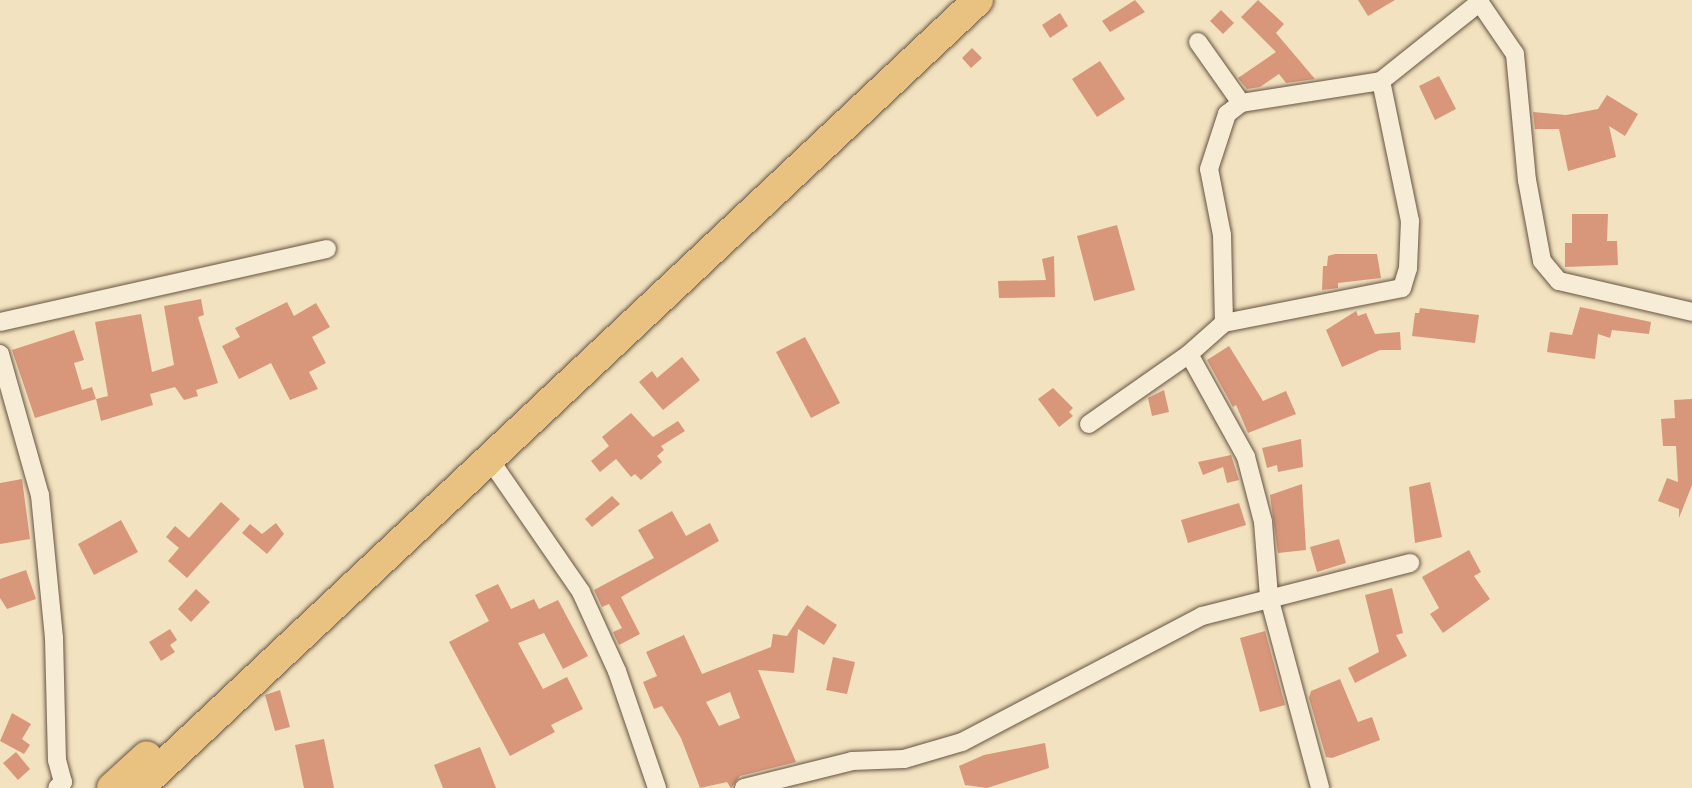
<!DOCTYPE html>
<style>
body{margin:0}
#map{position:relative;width:1692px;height:788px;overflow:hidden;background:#f2e2bf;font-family:Alegreya,serif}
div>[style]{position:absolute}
.building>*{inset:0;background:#d8977b}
.roads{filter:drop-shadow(0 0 2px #665442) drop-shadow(0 0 2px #665442)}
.street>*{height:18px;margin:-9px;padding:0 9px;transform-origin:9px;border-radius:9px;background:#f7ecd5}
.highway>*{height:30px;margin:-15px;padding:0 15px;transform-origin:15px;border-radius:15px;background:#e9c180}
span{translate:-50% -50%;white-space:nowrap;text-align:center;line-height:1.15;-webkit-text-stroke:10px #f7ecd5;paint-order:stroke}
</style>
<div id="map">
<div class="building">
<div style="clip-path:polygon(1135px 0,1145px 12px,1110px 32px,1102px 21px)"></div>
<div style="clip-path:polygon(1258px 0,1284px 24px,1276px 33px,1315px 79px,1286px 83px,1279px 74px,1260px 87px,1247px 89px,1238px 78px,1276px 52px,1241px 17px)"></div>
<div style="clip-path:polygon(1358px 0,1395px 0,1368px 16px)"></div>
<div style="clip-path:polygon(1221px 10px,1234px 23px,1223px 34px,1210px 21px)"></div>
<div style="clip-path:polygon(1060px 13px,1068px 26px,1050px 38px,1042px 25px)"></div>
<div style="clip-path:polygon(972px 48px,982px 58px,971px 68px,962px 58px)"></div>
<div style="clip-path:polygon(1100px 61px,1125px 99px,1097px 117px,1072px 79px)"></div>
<div style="clip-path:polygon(1439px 76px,1456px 109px,1435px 120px,1419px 86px)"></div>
<div style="clip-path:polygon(1607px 95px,1638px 114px,1625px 136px,1609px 126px,1616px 157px,1568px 171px,1559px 129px,1535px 129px,1533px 112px,1566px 115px,1598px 109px)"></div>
<div style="clip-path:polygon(1572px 214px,1608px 214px,1607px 241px,1617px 241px,1618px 265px,1565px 267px,1565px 243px,1572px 243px)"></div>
<div style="clip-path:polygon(1117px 225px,1135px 290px,1094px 301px,1077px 236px)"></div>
<div style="clip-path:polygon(1335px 254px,1377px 254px,1381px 278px,1338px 283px,1338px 288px,1322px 290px,1323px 266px,1327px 266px,1328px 256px)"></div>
<div style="clip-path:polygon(1054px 256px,1055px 297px,999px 298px,998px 281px,1046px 280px,1042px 259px)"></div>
<div style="clip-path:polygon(201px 299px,204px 315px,198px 317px,218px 383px,196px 390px,198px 396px,184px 400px,175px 387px,150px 394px,153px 405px,101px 421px,96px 399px,108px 396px,95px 322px,141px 314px,152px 372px,174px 365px,164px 306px)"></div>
<div style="clip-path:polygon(287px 302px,294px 316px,316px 303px,330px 327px,312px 337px,326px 363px,309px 372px,318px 389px,290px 400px,271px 363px,239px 379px,222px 346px,240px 337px,235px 328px)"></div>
<div style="clip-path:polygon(1580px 307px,1651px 322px,1649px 334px,1612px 330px,1610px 338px,1598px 334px,1595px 359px,1547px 352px,1550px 332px,1572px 335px)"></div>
<div style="clip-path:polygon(1420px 308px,1479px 315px,1475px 343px,1412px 336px,1415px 313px,1419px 313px)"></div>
<div style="clip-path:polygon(1356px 311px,1358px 316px,1366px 313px,1375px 334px,1400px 332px,1401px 350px,1380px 350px,1342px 367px,1326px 330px)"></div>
<div style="clip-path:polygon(74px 330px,84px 360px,74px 363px,82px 390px,92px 387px,96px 399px,35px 418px,12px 350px)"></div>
<div style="clip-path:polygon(805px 337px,840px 403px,811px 418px,776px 352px)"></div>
<div style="clip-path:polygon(1229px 346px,1263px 401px,1286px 391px,1296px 414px,1248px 433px,1236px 405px,1233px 407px,1207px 360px)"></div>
<div style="clip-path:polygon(682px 357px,700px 380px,663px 410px,639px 382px,652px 371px,657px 378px)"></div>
<div style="clip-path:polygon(1053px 388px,1073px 408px,1069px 412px,1073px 416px,1059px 427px,1038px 399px)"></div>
<div style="clip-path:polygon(1164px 390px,1169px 412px,1152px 416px,1148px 398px)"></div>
<div style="clip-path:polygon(1692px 399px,1692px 485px,1679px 518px,1679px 509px,1658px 501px,1667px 478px,1678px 482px,1676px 446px,1663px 446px,1661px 419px,1675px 418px,1674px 400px)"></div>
<div style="clip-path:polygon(631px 413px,653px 437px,678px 421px,685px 431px,661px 446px,664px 450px,657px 456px,662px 462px,641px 480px,635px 474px,631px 477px,616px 459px,600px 472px,591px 461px,609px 446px,602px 437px)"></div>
<div style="clip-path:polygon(1301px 439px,1303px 467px,1278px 472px,1277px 465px,1267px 468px,1262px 448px)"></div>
<div style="clip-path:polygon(1231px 455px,1239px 480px,1227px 483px,1223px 467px,1203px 475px,1198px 462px)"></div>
<div style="clip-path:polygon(22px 479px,30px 539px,0 544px,0 483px)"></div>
<div style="clip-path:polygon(1430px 482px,1442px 537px,1415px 543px,1409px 487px)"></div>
<div style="clip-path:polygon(1302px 484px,1306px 550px,1278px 553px,1270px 495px)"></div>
<div style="clip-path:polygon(612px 496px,620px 504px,592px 527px,585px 519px)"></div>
<div style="clip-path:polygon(221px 502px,240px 519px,187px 578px,168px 561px,179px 548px,166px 537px,175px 526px,189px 538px)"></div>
<div style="clip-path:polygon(1239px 503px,1246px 525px,1188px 543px,1181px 520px)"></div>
<div style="clip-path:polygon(672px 511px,686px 536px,710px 523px,719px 541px,621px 597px,640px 634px,619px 645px,613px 632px,622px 628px,609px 604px,602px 607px,594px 590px,654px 558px,638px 530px)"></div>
<div style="clip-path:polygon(121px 520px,138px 552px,94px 575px,78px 544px)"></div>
<div style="clip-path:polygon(276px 523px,284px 534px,267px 554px,242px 533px,250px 524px,262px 534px)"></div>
<div style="clip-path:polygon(1339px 539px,1346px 563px,1317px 572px,1310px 547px)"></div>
<div style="clip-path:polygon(1469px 550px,1481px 572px,1474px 576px,1490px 599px,1443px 633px,1430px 614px,1439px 608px,1422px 577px)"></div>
<div style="clip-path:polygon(26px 570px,36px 599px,7px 609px,0 598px,0 579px)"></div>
<div style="clip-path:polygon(498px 584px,511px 609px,534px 599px,539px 609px,558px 600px,588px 656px,563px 669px,544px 633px,518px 643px,543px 689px,567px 677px,583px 709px,551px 725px,555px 732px,510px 756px,449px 642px,489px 621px,475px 595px)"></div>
<div style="clip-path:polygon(1392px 588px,1403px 633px,1396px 635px,1407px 656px,1355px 683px,1348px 668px,1379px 652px,1365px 595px)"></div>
<div style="clip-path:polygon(196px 589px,210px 602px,191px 622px,178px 609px)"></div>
<div style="clip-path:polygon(evenodd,807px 605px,837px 625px,824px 645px,798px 629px,794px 673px,758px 670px,796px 762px,740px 776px,731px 788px,727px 782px,700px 788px,681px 738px,662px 706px,654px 709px,643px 682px,657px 676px,646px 652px,684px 635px,702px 674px,771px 647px,773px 634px,787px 636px,807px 605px,730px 692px,740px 718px,719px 726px,706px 702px,730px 692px)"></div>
<div style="clip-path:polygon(170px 629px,177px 640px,170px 645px,175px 652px,161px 661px,149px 642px)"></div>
<div style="clip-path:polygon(1265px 631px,1285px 705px,1260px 712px,1240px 638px)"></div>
<div style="clip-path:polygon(833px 657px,855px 662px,847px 694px,826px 690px)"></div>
<div style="clip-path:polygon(1340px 679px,1358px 722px,1372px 717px,1380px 740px,1332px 758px,1326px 757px,1309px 698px,1311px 691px)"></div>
<div style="clip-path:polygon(280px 690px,290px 727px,275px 731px,265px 695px)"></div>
<div style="clip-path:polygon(12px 713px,31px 724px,22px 739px,30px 745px,24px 754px,0 741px)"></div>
<div style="clip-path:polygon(324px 739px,334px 788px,304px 788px,295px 745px)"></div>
<div style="clip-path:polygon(1045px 743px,1049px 768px,987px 788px,965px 785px,959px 766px,984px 755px)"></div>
<div style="clip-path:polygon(480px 747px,496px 788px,443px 788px,434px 765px)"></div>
<div style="clip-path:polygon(16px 752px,30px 769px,18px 780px,3px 763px)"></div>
</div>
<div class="roads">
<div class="street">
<div style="left:1478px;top:0;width:65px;rotate:55.6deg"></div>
<div style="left:1515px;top:54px;width:127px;rotate:84.6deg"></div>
<div style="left:1527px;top:180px;width:82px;rotate:79.5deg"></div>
<div style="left:1542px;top:261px;width:26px;rotate:50deg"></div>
<div style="left:1559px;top:281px;width:137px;rotate:13.1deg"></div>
<div style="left:1198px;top:42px;width:75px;rotate:54.8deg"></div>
<div style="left:0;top:322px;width:335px;rotate:-12.6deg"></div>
<div style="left:1224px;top:323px;width:88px;rotate:-91.3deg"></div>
<div style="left:1222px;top:235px;width:67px;rotate:-101.1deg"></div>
<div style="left:1209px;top:169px;width:58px;rotate:-71.9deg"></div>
<div style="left:1227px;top:114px;width:18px;rotate:-38deg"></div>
<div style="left:1241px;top:103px;width:142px;rotate:-8.9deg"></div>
<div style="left:1381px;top:81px;width:127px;rotate:-38.6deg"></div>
<div style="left:0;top:354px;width:147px;rotate:74.2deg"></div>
<div style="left:40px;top:495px;width:144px;rotate:84.4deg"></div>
<div style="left:54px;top:638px;width:122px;rotate:88.6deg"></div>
<div style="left:57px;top:760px;width:23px;rotate:75deg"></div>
<div style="left:63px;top:782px;width:8px;rotate:135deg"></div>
<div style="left:1189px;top:354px;width:118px;rotate:61deg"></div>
<div style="left:1246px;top:457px;width:67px;rotate:75.3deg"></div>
<div style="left:1263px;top:522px;width:75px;rotate:85.4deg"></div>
<div style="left:1269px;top:597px;width:198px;rotate:75deg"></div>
<div style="left:1089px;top:424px;width:122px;rotate:-35deg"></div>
<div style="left:1189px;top:354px;width:47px;rotate:-41.5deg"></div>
<div style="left:1224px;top:323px;width:181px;rotate:-11.1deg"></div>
<div style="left:1402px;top:288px;width:21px;rotate:-73deg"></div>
<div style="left:1408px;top:268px;width:47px;rotate:-87.6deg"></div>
<div style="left:1410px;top:221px;width:143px;rotate:-101.7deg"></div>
<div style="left:488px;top:457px;width:164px;rotate:55.4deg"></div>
<div style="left:581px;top:592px;width:87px;rotate:65.5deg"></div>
<div style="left:617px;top:671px;width:124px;rotate:71.1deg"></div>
<div style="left:744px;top:788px;width:111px;rotate:-14deg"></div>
<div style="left:852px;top:761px;width:52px;rotate:-2.2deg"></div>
<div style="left:904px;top:759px;width:60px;rotate:-16.3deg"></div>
<div style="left:962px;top:742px;width:271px;rotate:-27.7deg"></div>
<div style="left:1202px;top:616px;width:215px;rotate:-14.3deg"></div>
</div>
<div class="highway">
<div style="left:112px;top:788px;width:47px;rotate:-42.4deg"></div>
<div style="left:139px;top:788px;width:1151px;rotate:-43.2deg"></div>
</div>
</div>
</div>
